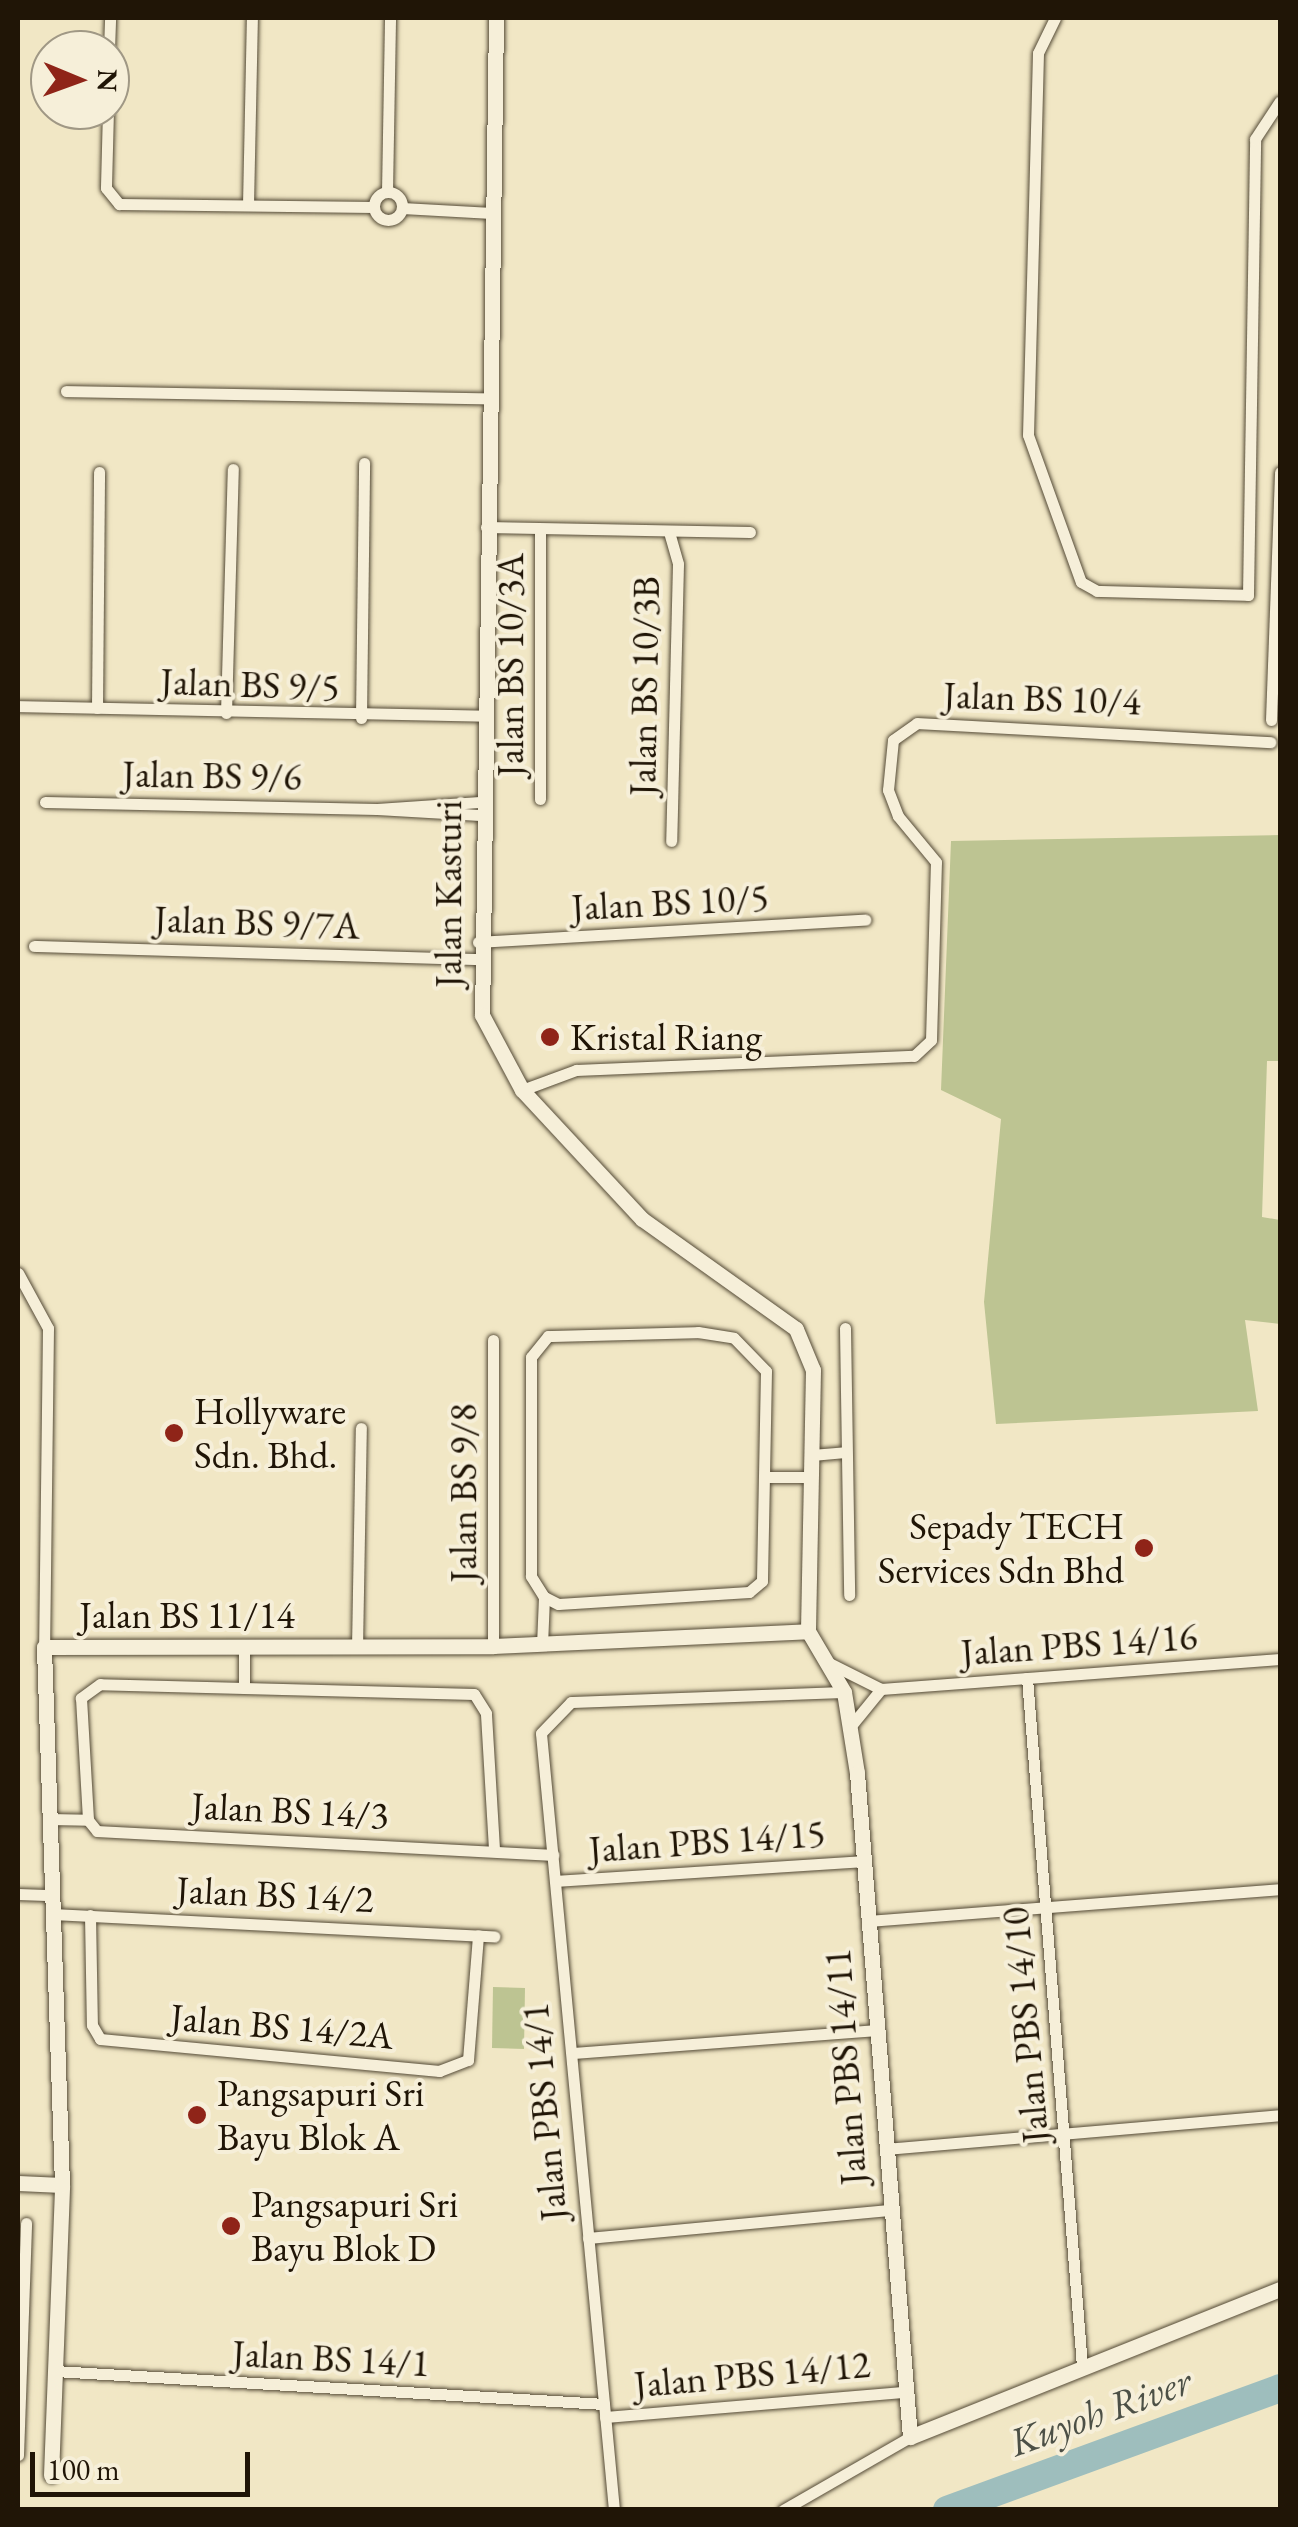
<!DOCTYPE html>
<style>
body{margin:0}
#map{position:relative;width:1298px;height:2527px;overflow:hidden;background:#f1e7c5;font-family:"EB Garamond",serif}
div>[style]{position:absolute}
.green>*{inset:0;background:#bdc492}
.river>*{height:28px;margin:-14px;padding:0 14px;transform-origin:14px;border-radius:14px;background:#9ebebd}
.roads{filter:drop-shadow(0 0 2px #544a36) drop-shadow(0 0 2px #544a36)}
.street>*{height:11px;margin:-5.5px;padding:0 5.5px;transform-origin:5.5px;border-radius:5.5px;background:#f6efd9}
.street>.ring{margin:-5.5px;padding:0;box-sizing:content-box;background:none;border:11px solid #f6efd9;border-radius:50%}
.secondary>*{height:15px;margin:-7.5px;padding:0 7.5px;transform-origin:7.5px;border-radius:7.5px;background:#f6efd9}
.dots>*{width:28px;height:28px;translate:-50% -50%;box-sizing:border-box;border:5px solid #f6efd9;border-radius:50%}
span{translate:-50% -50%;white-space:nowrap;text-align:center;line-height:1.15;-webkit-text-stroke:8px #f6efd9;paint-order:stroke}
.street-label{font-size:38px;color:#201506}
.poi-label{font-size:38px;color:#201506}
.left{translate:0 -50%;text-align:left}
.right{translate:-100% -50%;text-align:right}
.water-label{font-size:40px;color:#4c5046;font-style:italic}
.frame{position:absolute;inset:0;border:20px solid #201506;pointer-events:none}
.north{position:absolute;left:30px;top:30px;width:100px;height:100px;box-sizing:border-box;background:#f6efd9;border:2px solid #a09885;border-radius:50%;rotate:91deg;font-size:28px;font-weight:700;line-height:40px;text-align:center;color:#201506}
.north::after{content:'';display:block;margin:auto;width:35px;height:45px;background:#8f2418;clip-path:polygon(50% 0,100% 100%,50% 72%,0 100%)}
.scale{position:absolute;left:30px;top:2452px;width:220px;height:45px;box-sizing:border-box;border:5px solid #201506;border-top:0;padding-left:12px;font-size:30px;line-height:35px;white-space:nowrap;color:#201506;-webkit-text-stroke:8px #f6efd9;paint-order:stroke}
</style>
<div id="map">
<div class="green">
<div style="clip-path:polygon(1280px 835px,1280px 1061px,1267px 1061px,1262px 1217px,1280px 1220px,1280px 1324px,1245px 1320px,1258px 1411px,996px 1424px,984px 1302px,1001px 1119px,941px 1090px,951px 841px)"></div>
<div style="clip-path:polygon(493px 1987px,525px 1988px,524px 2049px,492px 2048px)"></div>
</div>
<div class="river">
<div style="left:947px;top:2510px;width:355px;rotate:-20.1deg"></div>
</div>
<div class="roads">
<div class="street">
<div style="left:1055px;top:18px;width:39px;rotate:116deg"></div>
<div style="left:1038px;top:53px;width:382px;rotate:91.5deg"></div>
<div style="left:1028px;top:435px;width:156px;rotate:70.2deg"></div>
<div style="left:1081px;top:582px;width:18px;rotate:29deg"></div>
<div style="left:1097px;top:591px;width:151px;rotate:1.5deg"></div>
<div style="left:1248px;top:595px;width:456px;rotate:-89.1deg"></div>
<div style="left:1255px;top:139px;width:45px;rotate:-56.7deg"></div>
<div style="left:109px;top:50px;width:32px;rotate:-88deg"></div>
<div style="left:108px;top:110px;width:78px;rotate:91.5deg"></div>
<div style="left:106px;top:188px;width:21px;rotate:51deg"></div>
<div style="left:119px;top:204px;width:255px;rotate:0.7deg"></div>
<div class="ring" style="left:374px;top:192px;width:17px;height:17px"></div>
<div style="left:387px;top:192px;width:174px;rotate:-89deg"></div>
<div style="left:248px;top:205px;width:187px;rotate:-88.8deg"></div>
<div style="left:402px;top:208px;width:90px;rotate:3.2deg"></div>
<div style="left:66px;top:391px;width:422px;rotate:1deg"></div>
<div style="left:486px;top:527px;width:264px;rotate:1.1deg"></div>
<div style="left:540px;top:530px;width:269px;rotate:90deg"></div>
<div style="left:669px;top:532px;width:33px;rotate:74deg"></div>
<div style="left:678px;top:564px;width:277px;rotate:91.4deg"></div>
<div style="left:18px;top:706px;width:463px;rotate:1.2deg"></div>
<div style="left:97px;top:708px;width:236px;rotate:-89.5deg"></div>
<div style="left:226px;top:713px;width:244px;rotate:-88.4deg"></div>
<div style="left:361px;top:718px;width:255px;rotate:-89.3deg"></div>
<div style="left:1271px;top:720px;width:248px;rotate:-87.9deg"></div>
<div style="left:45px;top:802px;width:332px;rotate:1.2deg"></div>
<div style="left:377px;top:809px;width:103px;rotate:-3.9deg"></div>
<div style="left:377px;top:809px;width:103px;rotate:3.3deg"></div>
<div style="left:478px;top:942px;width:388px;rotate:-3.3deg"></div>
<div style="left:34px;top:946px;width:443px;rotate:1.7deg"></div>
<div style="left:522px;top:1090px;width:58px;rotate:-20.3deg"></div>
<div style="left:576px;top:1070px;width:338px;rotate:-2.4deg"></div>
<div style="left:914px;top:1056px;width:23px;rotate:-43deg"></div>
<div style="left:931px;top:1040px;width:178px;rotate:-88.4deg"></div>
<div style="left:936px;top:862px;width:60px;rotate:-129.6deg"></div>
<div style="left:898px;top:816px;width:28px;rotate:-111deg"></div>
<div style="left:888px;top:790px;width:50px;rotate:-84.3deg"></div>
<div style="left:893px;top:740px;width:29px;rotate:-35deg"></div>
<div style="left:917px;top:723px;width:354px;rotate:3.1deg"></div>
<div style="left:18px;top:1273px;width:63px;rotate:61.4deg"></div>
<div style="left:48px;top:1328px;width:319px;rotate:90.7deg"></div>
<div style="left:845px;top:1328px;width:267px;rotate:89.1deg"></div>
<div style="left:698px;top:1332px;width:36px;rotate:9deg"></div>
<div style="left:734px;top:1338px;width:46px;rotate:45.9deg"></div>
<div style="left:766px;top:1371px;width:210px;rotate:91.1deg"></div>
<div style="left:762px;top:1581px;width:17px;rotate:140deg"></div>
<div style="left:749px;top:1592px;width:191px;rotate:176.4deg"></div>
<div style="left:558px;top:1604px;width:16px;rotate:-153deg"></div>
<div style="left:544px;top:1597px;width:25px;rotate:-122deg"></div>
<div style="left:531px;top:1576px;width:219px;rotate:-90deg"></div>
<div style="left:531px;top:1357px;width:27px;rotate:-51deg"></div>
<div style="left:548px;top:1336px;width:150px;rotate:-1.5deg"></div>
<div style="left:812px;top:1455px;width:33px;rotate:-5deg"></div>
<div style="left:765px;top:1477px;width:47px"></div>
<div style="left:542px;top:1645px;width:48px;rotate:-87.6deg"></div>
<div style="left:493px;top:1646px;width:306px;rotate:-90deg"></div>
<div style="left:244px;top:1647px;width:41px;rotate:90deg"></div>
<div style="left:357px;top:1648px;width:220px;rotate:-89deg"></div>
<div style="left:829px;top:1663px;width:58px;rotate:26.6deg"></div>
<div style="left:881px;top:1689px;width:400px;rotate:-4.3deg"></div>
<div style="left:1027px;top:1678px;width:690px;rotate:85.43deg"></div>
<div style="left:850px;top:1727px;width:49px;rotate:-50.8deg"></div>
<div style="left:49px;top:1819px;width:39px;rotate:1deg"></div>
<div style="left:494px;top:1849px;width:136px;rotate:-93.4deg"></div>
<div style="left:486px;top:1713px;width:22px;rotate:-122deg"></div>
<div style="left:474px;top:1694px;width:374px;rotate:-178.5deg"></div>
<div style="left:100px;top:1684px;width:24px;rotate:144deg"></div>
<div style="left:81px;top:1698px;width:122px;rotate:86.7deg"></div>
<div style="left:88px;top:1820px;width:14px;rotate:51deg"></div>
<div style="left:97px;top:1831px;width:457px;rotate:3deg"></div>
<div style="left:556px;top:1881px;width:308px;rotate:-3.7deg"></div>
<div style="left:18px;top:1894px;width:35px;rotate:2deg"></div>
<div style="left:53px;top:1914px;width:442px;rotate:2.9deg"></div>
<div style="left:90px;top:1915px;width:110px;rotate:89deg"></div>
<div style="left:92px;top:2025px;width:16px;rotate:60deg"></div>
<div style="left:100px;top:2039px;width:341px;rotate:5.4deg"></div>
<div style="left:439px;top:2071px;width:31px;rotate:-21deg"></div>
<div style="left:468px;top:2060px;width:125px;rotate:-85.4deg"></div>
<div style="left:867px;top:1921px;width:414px;rotate:-4.4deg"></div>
<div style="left:572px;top:2053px;width:304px;rotate:-4.3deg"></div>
<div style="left:885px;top:2149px;width:396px;rotate:-4.9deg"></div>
<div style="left:588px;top:2238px;width:302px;rotate:-5.3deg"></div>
<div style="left:55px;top:2371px;width:550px;rotate:3.44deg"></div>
<div style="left:605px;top:2417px;width:299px;rotate:-4.8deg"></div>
<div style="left:18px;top:2455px;width:232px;rotate:-88deg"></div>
<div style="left:614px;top:2510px;width:780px;rotate:-95.37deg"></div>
<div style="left:541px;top:1733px;width:43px;rotate:-45.9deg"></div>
<div style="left:571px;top:1702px;width:273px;rotate:-2.1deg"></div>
<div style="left:783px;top:2510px;width:146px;rotate:-29.9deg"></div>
</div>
<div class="secondary">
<div style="left:496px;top:18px;width:997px;rotate:90.8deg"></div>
<div style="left:482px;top:1015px;width:85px;rotate:61.9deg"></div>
<div style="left:522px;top:1090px;width:176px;rotate:47.1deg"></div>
<div style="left:642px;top:1219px;width:189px;rotate:35.5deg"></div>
<div style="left:796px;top:1329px;width:44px;rotate:67.5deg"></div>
<div style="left:813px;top:1370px;width:261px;rotate:91.1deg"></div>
<div style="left:808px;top:1631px;width:71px;rotate:59.5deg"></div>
<div style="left:844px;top:1692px;width:82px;rotate:80.9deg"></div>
<div style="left:857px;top:1773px;width:666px;rotate:85.44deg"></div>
<div style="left:910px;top:2437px;width:399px;rotate:-21.8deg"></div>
<div style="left:18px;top:2183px;width:44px;rotate:2.6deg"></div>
<div style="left:51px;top:2475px;width:290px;rotate:-87.8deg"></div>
<div style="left:62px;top:2185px;width:538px;rotate:-91.92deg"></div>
<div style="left:44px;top:1647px;width:449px;rotate:-0.1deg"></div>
<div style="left:493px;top:1646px;width:315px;rotate:-2.7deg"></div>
</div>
</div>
<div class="dots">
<div style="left:550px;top:1037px;background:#8f2418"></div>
<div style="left:174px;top:1433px;background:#8f2418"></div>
<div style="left:1144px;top:1548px;background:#8f2418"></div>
<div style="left:197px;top:2115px;background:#8f2418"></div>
<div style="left:231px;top:2226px;background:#8f2418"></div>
</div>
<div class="street-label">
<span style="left:510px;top:665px;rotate:-90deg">Jalan BS 10/3A</span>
<span style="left:250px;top:684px;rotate:2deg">Jalan BS 9/5</span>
<span style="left:644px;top:686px;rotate:-89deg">Jalan BS 10/3B</span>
<span style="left:1042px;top:698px;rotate:2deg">Jalan BS 10/4</span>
<span style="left:212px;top:775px;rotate:1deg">Jalan BS 9/6</span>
<span style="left:448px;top:894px;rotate:-90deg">Jalan Kasturi</span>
<span style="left:670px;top:902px;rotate:-3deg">Jalan BS 10/5</span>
<span style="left:257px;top:922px;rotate:2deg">Jalan BS 9/7A</span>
<span style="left:463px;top:1493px;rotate:-90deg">Jalan BS 9/8</span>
<span style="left:187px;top:1615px">Jalan BS 11/14</span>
<span style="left:1079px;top:1644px;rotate:-4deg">Jalan PBS 14/16</span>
<span style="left:290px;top:1810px;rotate:3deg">Jalan BS 14/3</span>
<span style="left:707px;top:1841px;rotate:-4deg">Jalan PBS 14/15</span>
<span style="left:275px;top:1894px;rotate:3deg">Jalan BS 14/2</span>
<span style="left:1025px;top:2025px;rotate:-95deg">Jalan PBS 14/10</span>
<span style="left:282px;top:2026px;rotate:5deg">Jalan BS 14/2A</span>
<span style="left:845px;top:2067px;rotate:-94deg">Jalan PBS 14/11</span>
<span style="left:544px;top:2112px;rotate:-95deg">Jalan PBS 14/1</span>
<span style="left:331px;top:2358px;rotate:3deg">Jalan BS 14/1</span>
<span style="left:752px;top:2374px;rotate:-5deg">Jalan PBS 14/12</span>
</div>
<div class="poi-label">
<span class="left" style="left:570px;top:1037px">Kristal Riang</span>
<span class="left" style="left:194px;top:1433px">Hollyware<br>Sdn. Bhd.</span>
<span class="right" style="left:1124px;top:1548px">Sepady TECH<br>Services Sdn Bhd</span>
<span class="left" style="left:217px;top:2115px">Pangsapuri Sri<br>Bayu Blok A</span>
<span class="left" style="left:251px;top:2226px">Pangsapuri Sri<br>Bayu Blok D</span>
</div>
<div class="water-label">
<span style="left:1100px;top:2411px;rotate:-20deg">Kuyoh River</span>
</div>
<div class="frame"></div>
<div class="north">N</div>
<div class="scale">100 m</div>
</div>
